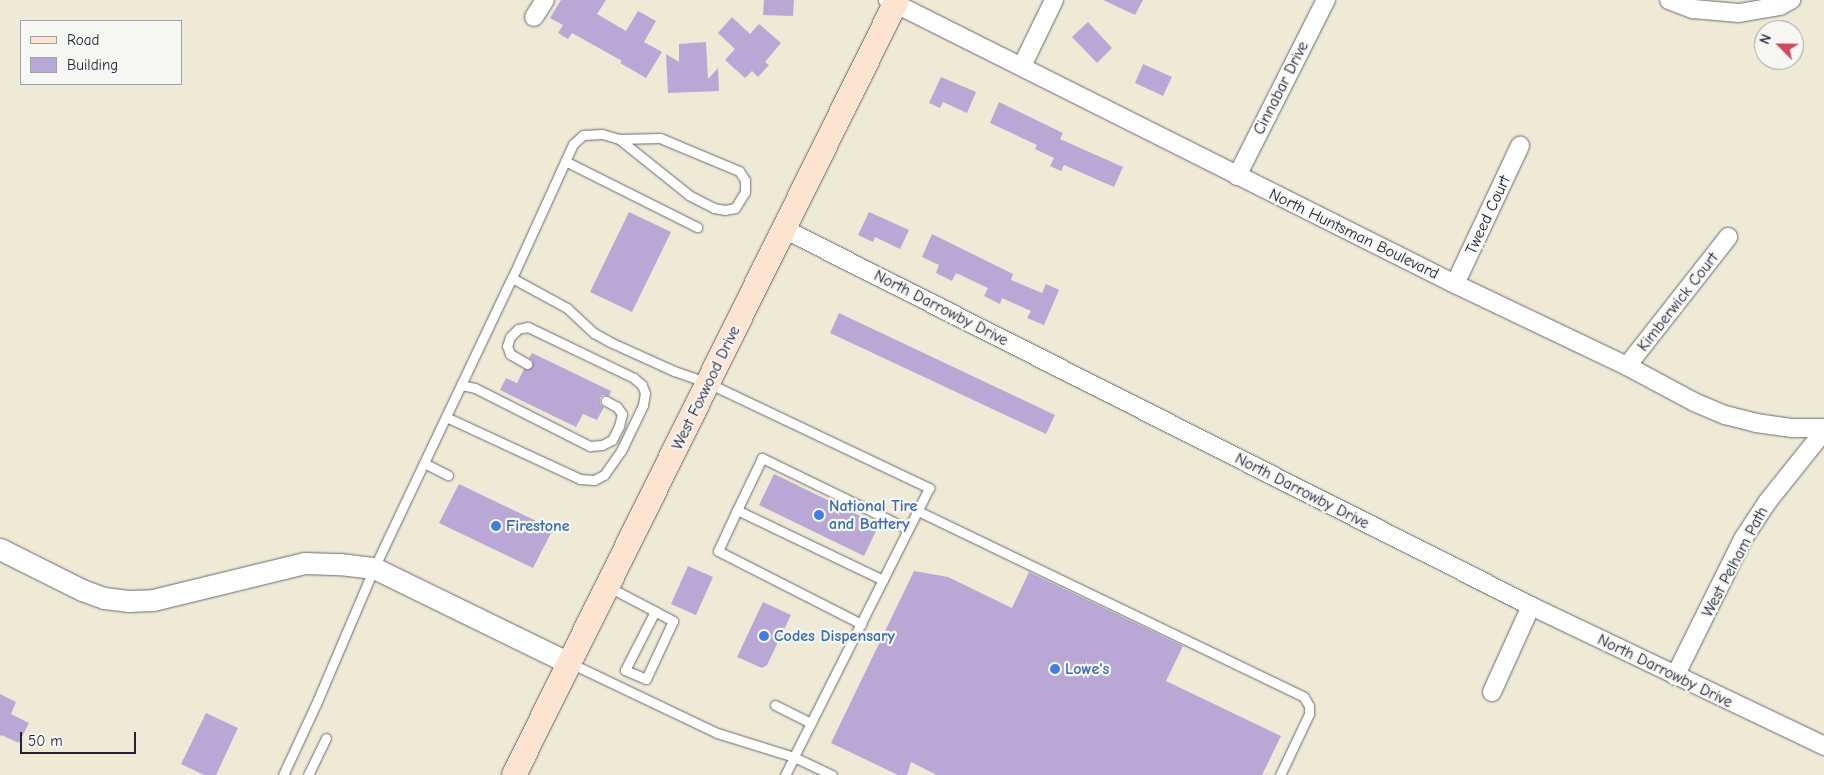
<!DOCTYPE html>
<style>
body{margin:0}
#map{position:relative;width:1824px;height:775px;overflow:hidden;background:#efead5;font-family:"Comic Neue",sans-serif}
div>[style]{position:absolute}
.building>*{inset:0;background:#b9a8d5}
.roads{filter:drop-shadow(0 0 1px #6a6871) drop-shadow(0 0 1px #6a6871)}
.service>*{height:9px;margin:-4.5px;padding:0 4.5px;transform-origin:4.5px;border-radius:4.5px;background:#fff}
.minor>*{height:18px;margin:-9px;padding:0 9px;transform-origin:9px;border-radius:9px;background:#fff}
.tertiary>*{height:21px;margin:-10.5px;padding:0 10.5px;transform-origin:10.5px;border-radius:10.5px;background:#fff}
.secondary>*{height:24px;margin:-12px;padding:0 12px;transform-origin:12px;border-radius:12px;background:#fde4d1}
.dots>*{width:14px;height:14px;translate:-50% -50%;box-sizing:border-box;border:2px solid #f6f6f2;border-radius:50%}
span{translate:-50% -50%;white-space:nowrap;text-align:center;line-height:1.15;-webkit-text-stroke:4.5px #f6f6f2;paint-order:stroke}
.street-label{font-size:16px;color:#22223b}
.shop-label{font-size:16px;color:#366cbe;font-weight:700}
.left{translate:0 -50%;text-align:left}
.legend{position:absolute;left:20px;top:20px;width:162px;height:65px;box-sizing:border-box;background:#f6f6f2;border:1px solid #a1a1a9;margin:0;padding:6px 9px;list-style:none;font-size:15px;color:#22223b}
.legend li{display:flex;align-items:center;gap:10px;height:25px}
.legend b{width:25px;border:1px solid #a1a1a9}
.north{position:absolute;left:1754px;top:20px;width:50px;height:50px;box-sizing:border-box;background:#f6f6f2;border:1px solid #a1a1a9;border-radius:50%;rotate:293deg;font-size:14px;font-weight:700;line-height:20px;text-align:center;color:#22223b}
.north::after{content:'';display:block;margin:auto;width:18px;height:22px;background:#d1495b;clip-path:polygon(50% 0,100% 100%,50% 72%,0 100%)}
.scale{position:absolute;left:20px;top:732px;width:116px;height:22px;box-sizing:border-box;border:2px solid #22223b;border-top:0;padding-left:6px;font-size:15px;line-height:18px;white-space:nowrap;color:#22223b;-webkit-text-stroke:4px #f6f6f2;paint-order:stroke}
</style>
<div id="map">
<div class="building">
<div style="clip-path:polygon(561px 0,606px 0,597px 14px,626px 31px,638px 11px,656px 21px,644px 42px,662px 52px,646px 78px,620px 63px,622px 61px,572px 33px,568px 39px,558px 33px,563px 25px,550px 18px)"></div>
<div style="clip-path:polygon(764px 0,794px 0,793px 16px,763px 15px)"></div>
<div style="clip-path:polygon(1103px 0,1143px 0,1135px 15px)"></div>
<div style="clip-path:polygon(732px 17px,750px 34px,759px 24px,781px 43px,765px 62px,769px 65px,758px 77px,752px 71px,745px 78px,725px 60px,735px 49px,718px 33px)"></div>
<div style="clip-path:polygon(1088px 22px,1112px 48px,1097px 63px,1072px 37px)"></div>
<div style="clip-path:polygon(706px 42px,708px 79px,718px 68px,719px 91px,668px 93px,666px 54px,679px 62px,679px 44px)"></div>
<div style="clip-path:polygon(1143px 64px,1172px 77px,1163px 96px,1135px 83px)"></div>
<div style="clip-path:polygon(941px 77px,976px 92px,967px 113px,943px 102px,940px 108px,929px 103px)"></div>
<div style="clip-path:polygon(999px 102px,1063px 133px,1060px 139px,1123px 167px,1114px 187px,1064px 165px,1061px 171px,1050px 166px,1054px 158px,1035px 149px,1037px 145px,990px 123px)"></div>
<div style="clip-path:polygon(629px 212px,671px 232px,632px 312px,590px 292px)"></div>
<div style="clip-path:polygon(869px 212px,909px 230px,900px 249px,875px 237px,873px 242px,858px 235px)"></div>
<div style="clip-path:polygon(932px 234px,1013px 274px,1011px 280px,1042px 293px,1046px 284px,1059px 290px,1044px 325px,1027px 318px,1031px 311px,1002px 298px,1000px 304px,984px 296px,988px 288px,956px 273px,952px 281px,936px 273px,939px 265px,922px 257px)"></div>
<div style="clip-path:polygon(839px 313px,1055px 415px,1046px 434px,830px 333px)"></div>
<div style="clip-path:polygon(532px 353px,611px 391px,609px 396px,603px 395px,600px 398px,600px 404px,604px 407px,597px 420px,583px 414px,576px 427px,500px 390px,506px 378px,517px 383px,524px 369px,532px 368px,533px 361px,529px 358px)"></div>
<div style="clip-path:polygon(774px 474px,879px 525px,864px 556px,759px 505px)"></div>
<div style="clip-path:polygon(459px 484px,553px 529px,533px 568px,439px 523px)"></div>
<div style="clip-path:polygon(688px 566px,713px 577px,696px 615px,671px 604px)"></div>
<div style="clip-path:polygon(914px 571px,948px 577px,1012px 608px,1029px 572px,1183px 646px,1166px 681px,1281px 736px,1262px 775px,937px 775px,911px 762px,907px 775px,898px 775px,831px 743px)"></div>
<div style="clip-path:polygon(763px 602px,791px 615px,767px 665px,762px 668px,737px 657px)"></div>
<div style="clip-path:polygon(0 694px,16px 702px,11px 714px,29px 723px,19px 743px,1px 735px,0 737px)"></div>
<div style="clip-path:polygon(206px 713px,238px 728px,216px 775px,204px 775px,181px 764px)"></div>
</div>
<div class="roads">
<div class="service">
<div style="left:565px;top:161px;width:148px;rotate:26.6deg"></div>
<div style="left:512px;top:278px;width:147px;rotate:-65.5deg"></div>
<div style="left:573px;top:144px;width:13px;rotate:-42deg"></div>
<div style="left:583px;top:135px;width:19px;rotate:-3deg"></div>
<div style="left:602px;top:134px;width:18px;rotate:16deg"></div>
<div style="left:619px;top:139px;width:41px;rotate:-1.4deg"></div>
<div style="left:660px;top:138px;width:86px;rotate:22.7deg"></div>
<div style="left:739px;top:171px;width:11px;rotate:56deg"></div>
<div style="left:745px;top:180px;width:12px;rotate:90deg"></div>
<div style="left:745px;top:192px;width:19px;rotate:122deg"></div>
<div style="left:735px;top:208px;width:10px;rotate:169deg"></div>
<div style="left:725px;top:210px;width:11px;rotate:-170deg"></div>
<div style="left:714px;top:208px;width:28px;rotate:-153deg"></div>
<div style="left:689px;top:195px;width:90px;rotate:-141.3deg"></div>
<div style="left:461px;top:385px;width:14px;rotate:12deg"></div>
<div style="left:475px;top:388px;width:129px;rotate:26.8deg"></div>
<div style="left:590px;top:446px;width:12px;rotate:-5deg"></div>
<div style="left:602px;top:445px;width:11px;rotate:-27deg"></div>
<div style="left:612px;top:440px;width:16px;rotate:-63deg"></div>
<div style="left:619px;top:426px;width:12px;rotate:-76deg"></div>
<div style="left:622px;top:414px;width:9px;rotate:-126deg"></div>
<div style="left:617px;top:407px;width:13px;rotate:-151deg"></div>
<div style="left:446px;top:417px;width:148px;rotate:24.8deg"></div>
<div style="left:580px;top:479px;width:14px;rotate:4deg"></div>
<div style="left:594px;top:480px;width:11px;rotate:-27deg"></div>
<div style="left:604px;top:475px;width:29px;rotate:-55deg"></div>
<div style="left:621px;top:451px;width:51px;rotate:-64.4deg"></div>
<div style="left:643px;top:405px;width:12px;rotate:-81deg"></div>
<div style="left:645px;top:393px;width:9px;rotate:-111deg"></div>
<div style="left:642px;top:385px;width:11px;rotate:-139deg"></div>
<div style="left:634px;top:378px;width:118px;rotate:-154.3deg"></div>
<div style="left:528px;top:327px;width:10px;rotate:169deg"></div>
<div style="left:518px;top:329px;width:11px;rotate:135deg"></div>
<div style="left:510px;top:337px;width:9px;rotate:108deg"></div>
<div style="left:507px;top:346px;width:9px;rotate:69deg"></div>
<div style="left:510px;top:354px;width:20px;rotate:30deg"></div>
<div style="left:424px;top:463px;width:27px;rotate:27deg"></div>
<div style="left:737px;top:510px;width:45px;rotate:114.9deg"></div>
<div style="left:718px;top:551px;width:161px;rotate:27deg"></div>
<div style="left:918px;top:511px;width:428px;rotate:25.7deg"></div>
<div style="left:1304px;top:697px;width:10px;rotate:61deg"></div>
<div style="left:1309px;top:706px;width:8px;rotate:90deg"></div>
<div style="left:1309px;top:714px;width:68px;rotate:115.4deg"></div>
<div style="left:883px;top:580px;width:162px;rotate:-154.4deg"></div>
<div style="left:737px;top:510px;width:58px;rotate:-64.3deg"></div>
<div style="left:762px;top:458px;width:162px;rotate:25.9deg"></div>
<div style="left:607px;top:586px;width:75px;rotate:27.9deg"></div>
<div style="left:673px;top:621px;width:64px;rotate:115deg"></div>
<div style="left:646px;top:679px;width:23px;rotate:-157deg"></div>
<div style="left:625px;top:670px;width:66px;rotate:-63deg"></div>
<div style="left:775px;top:705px;width:40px;rotate:26.6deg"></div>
<div style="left:283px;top:775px;width:78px;rotate:-65.1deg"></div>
<div style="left:316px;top:704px;width:148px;rotate:-66.9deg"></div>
<div style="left:374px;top:568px;width:321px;rotate:-64.6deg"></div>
<div style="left:512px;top:278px;width:63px;rotate:28.6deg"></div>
<div style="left:567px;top:308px;width:37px;rotate:43deg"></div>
<div style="left:594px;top:333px;width:18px;rotate:29deg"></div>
<div style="left:610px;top:342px;width:70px;rotate:24.4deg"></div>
<div style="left:674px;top:371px;width:36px;rotate:19deg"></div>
<div style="left:708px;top:383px;width:245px;rotate:25.4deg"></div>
<div style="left:929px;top:488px;width:301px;rotate:116.7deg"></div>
<div style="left:794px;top:757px;width:81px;rotate:-162.7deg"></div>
<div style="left:717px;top:733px;width:163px;rotate:-154.5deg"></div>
<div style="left:308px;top:775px;width:41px;rotate:-64.1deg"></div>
<div style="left:785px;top:775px;width:20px;rotate:-63deg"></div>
<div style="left:794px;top:757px;width:42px;rotate:25.3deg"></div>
</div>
<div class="minor">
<div style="left:888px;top:0;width:634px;rotate:26.61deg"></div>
<div style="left:1455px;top:284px;width:191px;rotate:25.5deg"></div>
<div style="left:1627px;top:366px;width:76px;rotate:28.2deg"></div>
<div style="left:1694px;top:402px;width:34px;rotate:23deg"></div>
<div style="left:1725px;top:415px;width:32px;rotate:14deg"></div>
<div style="left:1756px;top:423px;width:37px;rotate:8deg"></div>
<div style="left:1793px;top:428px;width:31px"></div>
<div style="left:1669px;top:0;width:26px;rotate:21deg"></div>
<div style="left:1693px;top:9px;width:46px;rotate:5deg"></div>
<div style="left:1739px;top:13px;width:42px;rotate:-9.7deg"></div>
<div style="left:1780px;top:6px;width:13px;rotate:-29deg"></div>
<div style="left:534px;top:17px;width:20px;rotate:-57deg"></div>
<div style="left:1022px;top:66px;width:73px;rotate:-64.1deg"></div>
<div style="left:1237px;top:176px;width:197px;rotate:-63.2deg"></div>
<div style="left:784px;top:229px;width:837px;rotate:26.78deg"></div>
<div style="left:1531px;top:606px;width:325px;rotate:25.5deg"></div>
<div style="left:1455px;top:284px;width:153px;rotate:-64.8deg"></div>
<div style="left:1627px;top:366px;width:164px;rotate:-51.9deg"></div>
<div style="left:1675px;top:676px;width:153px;rotate:-63.6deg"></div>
<div style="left:1743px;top:539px;width:45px;rotate:-56.7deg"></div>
<div style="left:1768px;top:501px;width:90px;rotate:-51.3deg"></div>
<div style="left:1492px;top:692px;width:94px;rotate:-65.6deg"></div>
</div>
<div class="tertiary">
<div style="left:0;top:549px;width:92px;rotate:26.6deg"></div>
<div style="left:82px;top:590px;width:23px;rotate:20deg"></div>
<div style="left:104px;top:598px;width:24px;rotate:7deg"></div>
<div style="left:128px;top:601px;width:25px;rotate:-2deg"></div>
<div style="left:153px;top:600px;width:156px;rotate:-13.7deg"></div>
<div style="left:305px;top:563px;width:35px;rotate:2deg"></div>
<div style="left:340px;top:564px;width:34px;rotate:7deg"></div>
<div style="left:374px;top:568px;width:217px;rotate:26deg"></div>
</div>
<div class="secondary">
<div style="left:514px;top:775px;width:864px;rotate:-63.7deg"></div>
</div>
</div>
<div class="dots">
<div style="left:819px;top:515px;background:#3f7fe0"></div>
<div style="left:496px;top:526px;background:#3f7fe0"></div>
<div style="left:764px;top:636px;background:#3f7fe0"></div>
<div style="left:1055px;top:669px;background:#3f7fe0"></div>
</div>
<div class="street-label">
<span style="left:1281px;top:88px;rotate:-63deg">Cinnabar Drive</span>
<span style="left:1488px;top:215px;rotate:-65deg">Tweed Court</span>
<span style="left:1354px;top:234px;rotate:26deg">North Huntsman Boulevard</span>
<span style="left:1678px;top:302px;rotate:-52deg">Kimberwick Court</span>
<span style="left:941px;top:308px;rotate:27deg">North Darrowby Drive</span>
<span style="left:706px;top:388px;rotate:-64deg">West Foxwood Drive</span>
<span style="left:1302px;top:491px;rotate:27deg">North Darrowby Drive</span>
<span style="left:1735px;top:562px;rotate:-62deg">West Pelham Path</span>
<span style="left:1665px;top:671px;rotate:26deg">North Darrowby Drive</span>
</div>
<div class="shop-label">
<span class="left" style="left:829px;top:515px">National Tire<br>and Battery</span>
<span class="left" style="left:506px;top:526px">Firestone</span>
<span class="left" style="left:774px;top:636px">Codes Dispensary</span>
<span class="left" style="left:1065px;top:669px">Lowe's</span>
</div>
<ul class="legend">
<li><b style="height:6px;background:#fde4d1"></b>Road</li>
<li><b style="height:14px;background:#b9a8d5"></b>Building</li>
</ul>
<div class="north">N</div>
<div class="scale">50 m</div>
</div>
